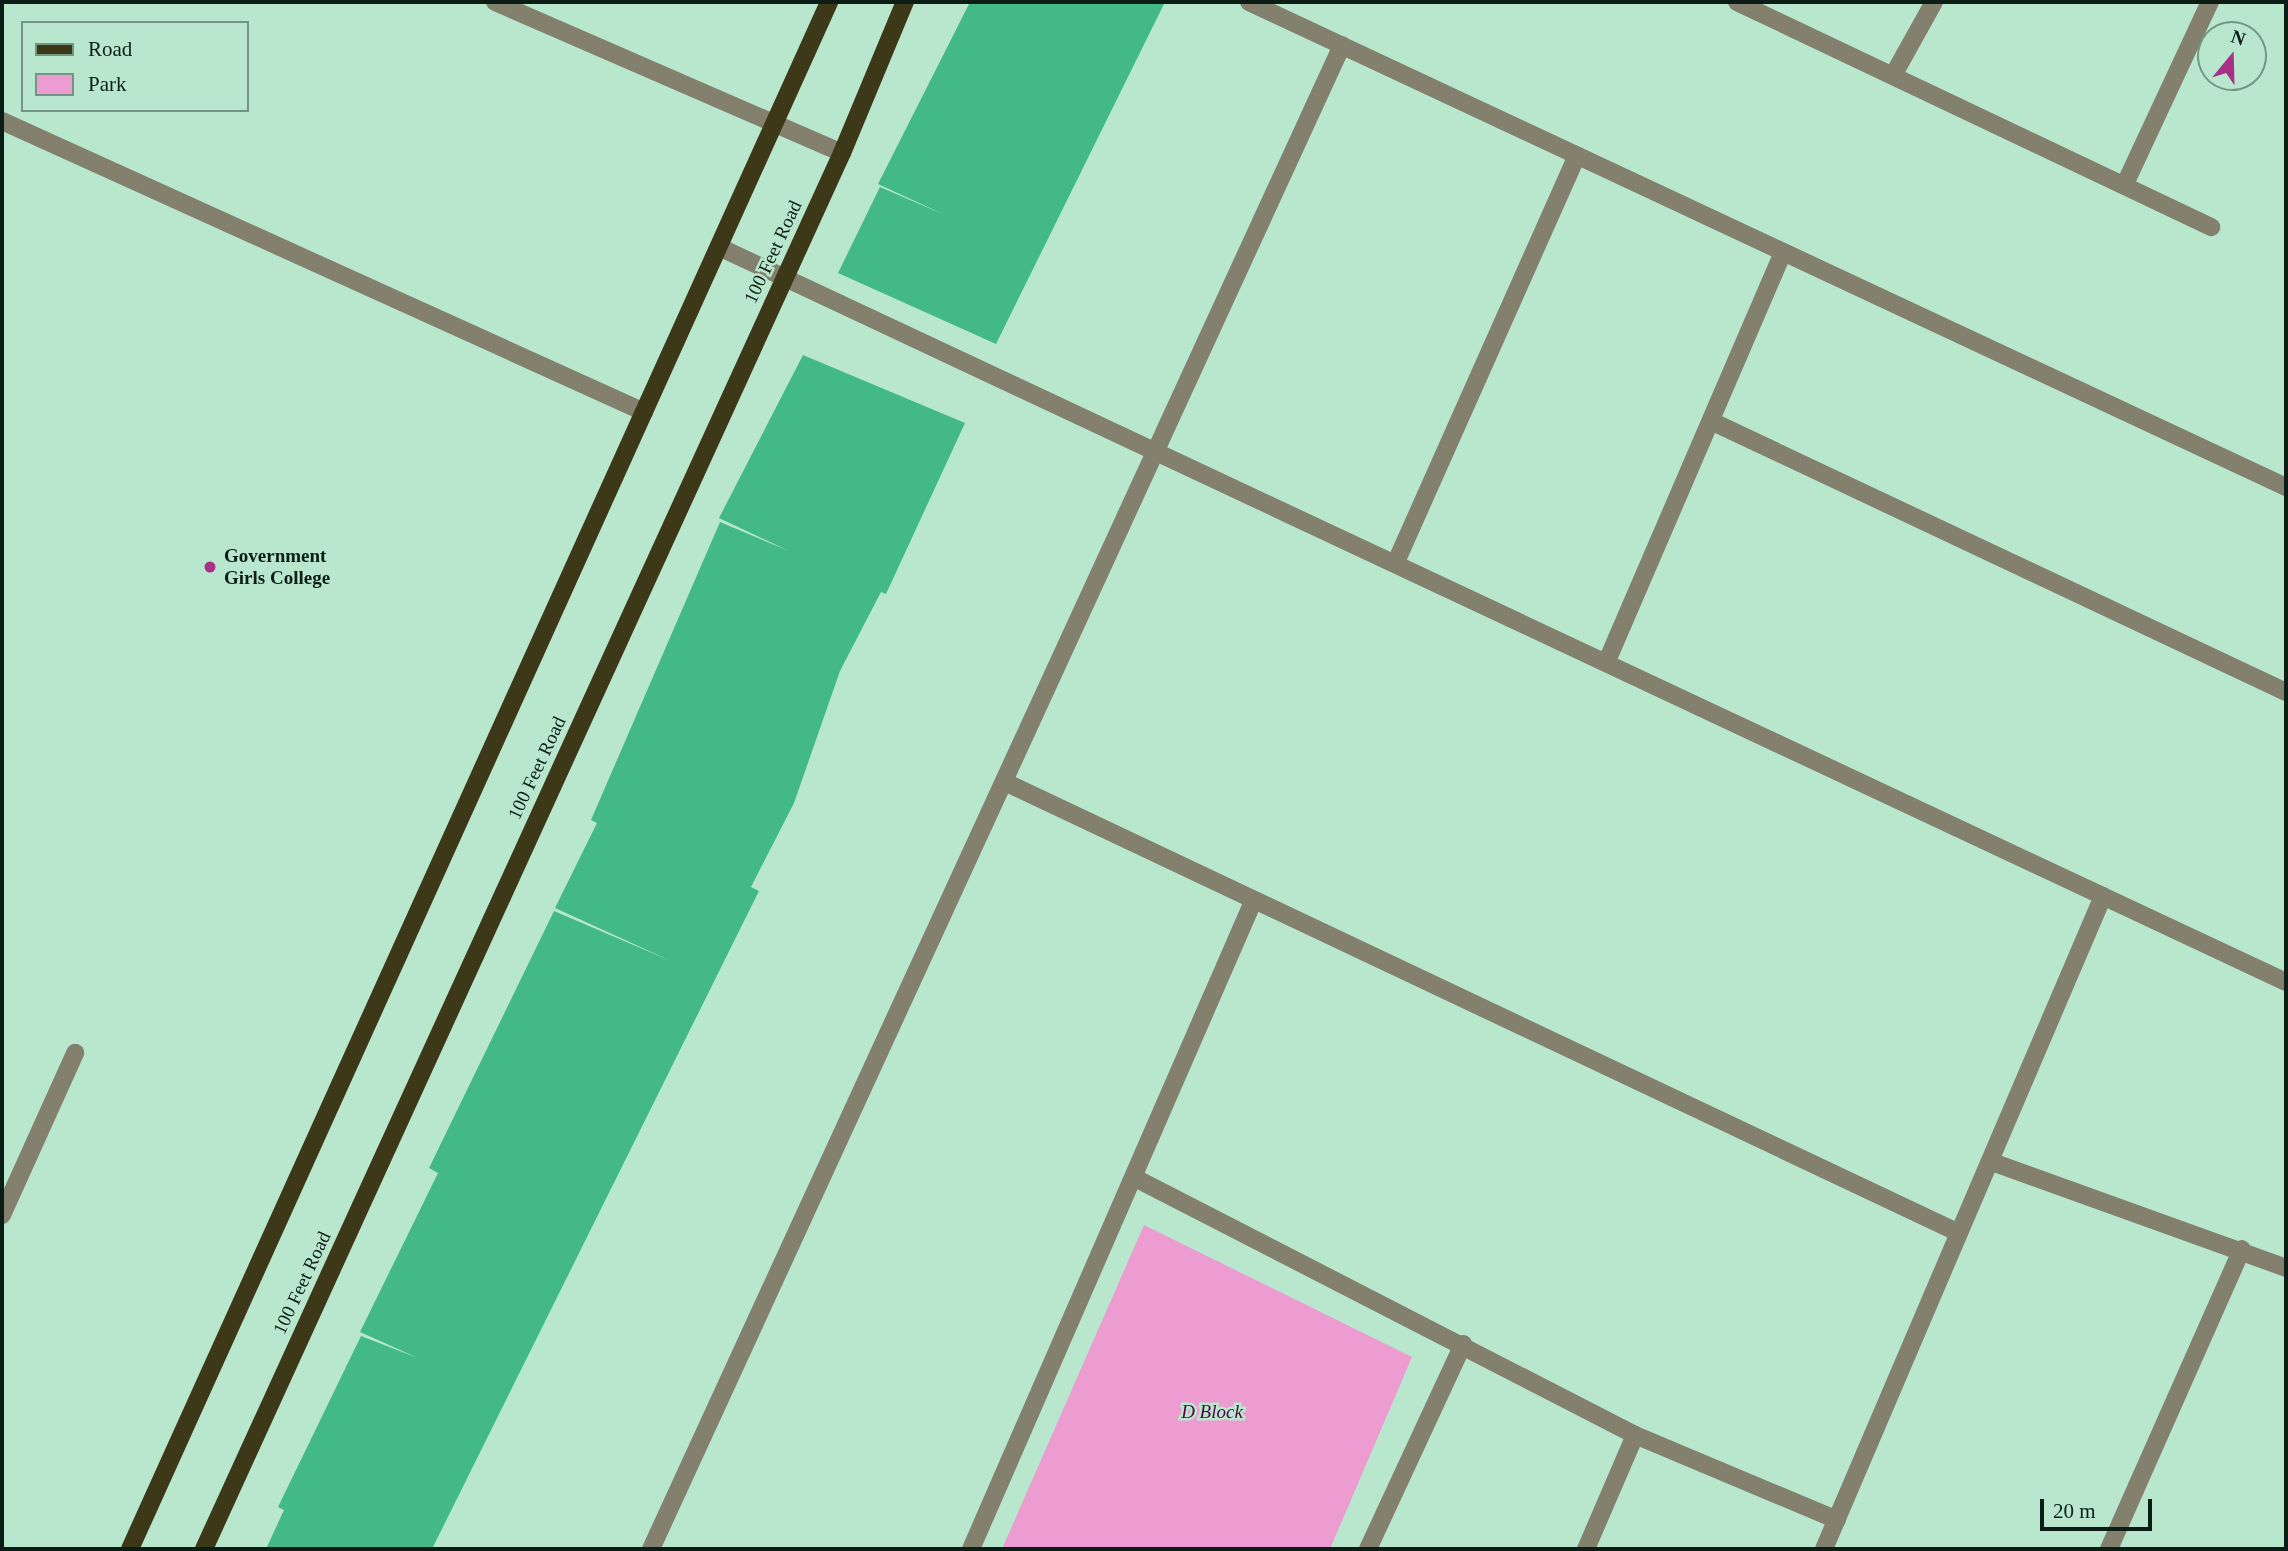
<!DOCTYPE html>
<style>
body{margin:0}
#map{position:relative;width:2288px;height:1551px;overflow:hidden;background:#b9e7ce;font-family:"Times New Roman",serif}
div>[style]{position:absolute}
.green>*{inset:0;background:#ec9cd0}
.building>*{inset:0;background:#43ba86}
.minor>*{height:18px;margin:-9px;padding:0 9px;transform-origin:9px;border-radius:9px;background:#83806e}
.major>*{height:18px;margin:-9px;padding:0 9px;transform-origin:9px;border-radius:9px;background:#3d3817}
.dots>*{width:19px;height:19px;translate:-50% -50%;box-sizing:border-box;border:4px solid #b9e7ce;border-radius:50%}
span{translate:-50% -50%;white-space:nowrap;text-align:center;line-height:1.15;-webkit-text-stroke:5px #b9e7ce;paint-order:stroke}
.street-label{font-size:19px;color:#0b1d14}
.poi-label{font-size:19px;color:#0b1d14;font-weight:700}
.left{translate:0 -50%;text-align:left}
.park-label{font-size:19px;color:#550242;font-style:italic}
.frame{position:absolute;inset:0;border:4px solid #0b1d14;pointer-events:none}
.legend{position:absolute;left:21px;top:21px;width:228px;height:91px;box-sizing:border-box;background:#b9e7ce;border:2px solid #739684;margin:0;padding:9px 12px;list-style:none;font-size:21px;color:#0b1d14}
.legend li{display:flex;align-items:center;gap:14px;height:35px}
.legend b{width:35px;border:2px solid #739684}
.north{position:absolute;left:2197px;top:21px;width:70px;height:70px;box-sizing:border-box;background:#b9e7ce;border:2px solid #739684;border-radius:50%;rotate:19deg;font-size:19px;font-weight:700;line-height:28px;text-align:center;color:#0b1d14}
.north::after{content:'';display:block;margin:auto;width:24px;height:32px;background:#a83087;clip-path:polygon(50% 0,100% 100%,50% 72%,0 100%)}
.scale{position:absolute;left:2040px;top:1499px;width:112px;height:32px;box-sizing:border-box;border:4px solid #0b1d14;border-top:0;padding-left:9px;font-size:21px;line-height:24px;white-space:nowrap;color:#0b1d14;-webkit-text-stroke:5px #b9e7ce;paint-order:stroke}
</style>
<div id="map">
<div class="green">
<div style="clip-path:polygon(1144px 1225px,1412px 1357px,1330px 1549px,1002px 1549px)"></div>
</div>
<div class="building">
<div style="clip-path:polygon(970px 2px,1165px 2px,996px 344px,838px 273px,880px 187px,945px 215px,878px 184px)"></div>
<div style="clip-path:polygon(803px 355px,965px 423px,886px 594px,881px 592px,840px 671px,794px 803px,751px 887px,759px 891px,432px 1549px,266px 1549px,284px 1510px,278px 1507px,361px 1336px,418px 1358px,360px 1332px,438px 1173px,429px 1168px,554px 911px,671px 961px,555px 908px,597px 823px,591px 820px,720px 522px,789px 551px,719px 518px)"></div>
</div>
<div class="minor">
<div style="left:495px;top:2px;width:378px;rotate:23.5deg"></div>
<div style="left:1249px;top:2px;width:1145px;rotate:25.07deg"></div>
<div style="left:1737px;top:2px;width:525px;rotate:25.39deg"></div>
<div style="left:1895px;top:72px;width:80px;rotate:-60.9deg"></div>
<div style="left:2px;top:121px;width:705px;rotate:24.38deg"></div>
<div style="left:2125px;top:184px;width:201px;rotate:-65deg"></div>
<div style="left:719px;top:247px;width:1731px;rotate:25.13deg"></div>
<div style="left:1713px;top:422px;width:633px;rotate:25.23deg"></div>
<div style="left:1396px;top:562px;width:445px;rotate:-66deg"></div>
<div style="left:1607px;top:661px;width:445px;rotate:-66.7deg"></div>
<div style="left:1007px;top:783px;width:1051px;rotate:25.3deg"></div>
<div style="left:1992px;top:1162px;width:313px;rotate:19.8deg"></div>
<div style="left:1137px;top:1179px;width:560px;rotate:27.21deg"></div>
<div style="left:1635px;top:1435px;width:219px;rotate:22.8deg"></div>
<div style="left:2px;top:1215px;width:178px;rotate:-65.7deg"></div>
<div style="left:651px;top:1549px;width:1655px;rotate:-65.32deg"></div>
<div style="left:971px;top:1549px;width:704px;rotate:-66.46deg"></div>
<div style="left:1368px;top:1549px;width:226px;rotate:-65.1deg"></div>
<div style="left:1586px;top:1549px;width:124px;rotate:-66.7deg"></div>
<div style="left:1824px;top:1549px;width:710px;rotate:-66.86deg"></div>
<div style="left:2109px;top:1549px;width:328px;rotate:-66.1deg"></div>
</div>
<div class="major">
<div style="left:130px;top:1549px;width:1698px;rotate:-65.68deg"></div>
<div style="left:204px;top:1549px;width:1535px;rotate:-65.44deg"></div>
<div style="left:842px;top:153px;width:164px;rotate:-67.4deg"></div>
</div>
<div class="dots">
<div style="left:210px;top:567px;background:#a83087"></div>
</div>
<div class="street-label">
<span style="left:773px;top:252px;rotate:-65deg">100 Feet Road</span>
<span style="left:537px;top:768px;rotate:-65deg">100 Feet Road</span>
<span style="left:302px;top:1283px;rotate:-65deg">100 Feet Road</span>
</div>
<div class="poi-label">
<span class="left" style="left:224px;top:567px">Government<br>Girls College</span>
</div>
<div class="park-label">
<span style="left:1212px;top:1412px">D Block</span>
</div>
<div class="frame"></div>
<ul class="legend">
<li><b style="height:9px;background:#3d3817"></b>Road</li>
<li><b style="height:19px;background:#ec9cd0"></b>Park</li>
</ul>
<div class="north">N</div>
<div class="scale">20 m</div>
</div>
